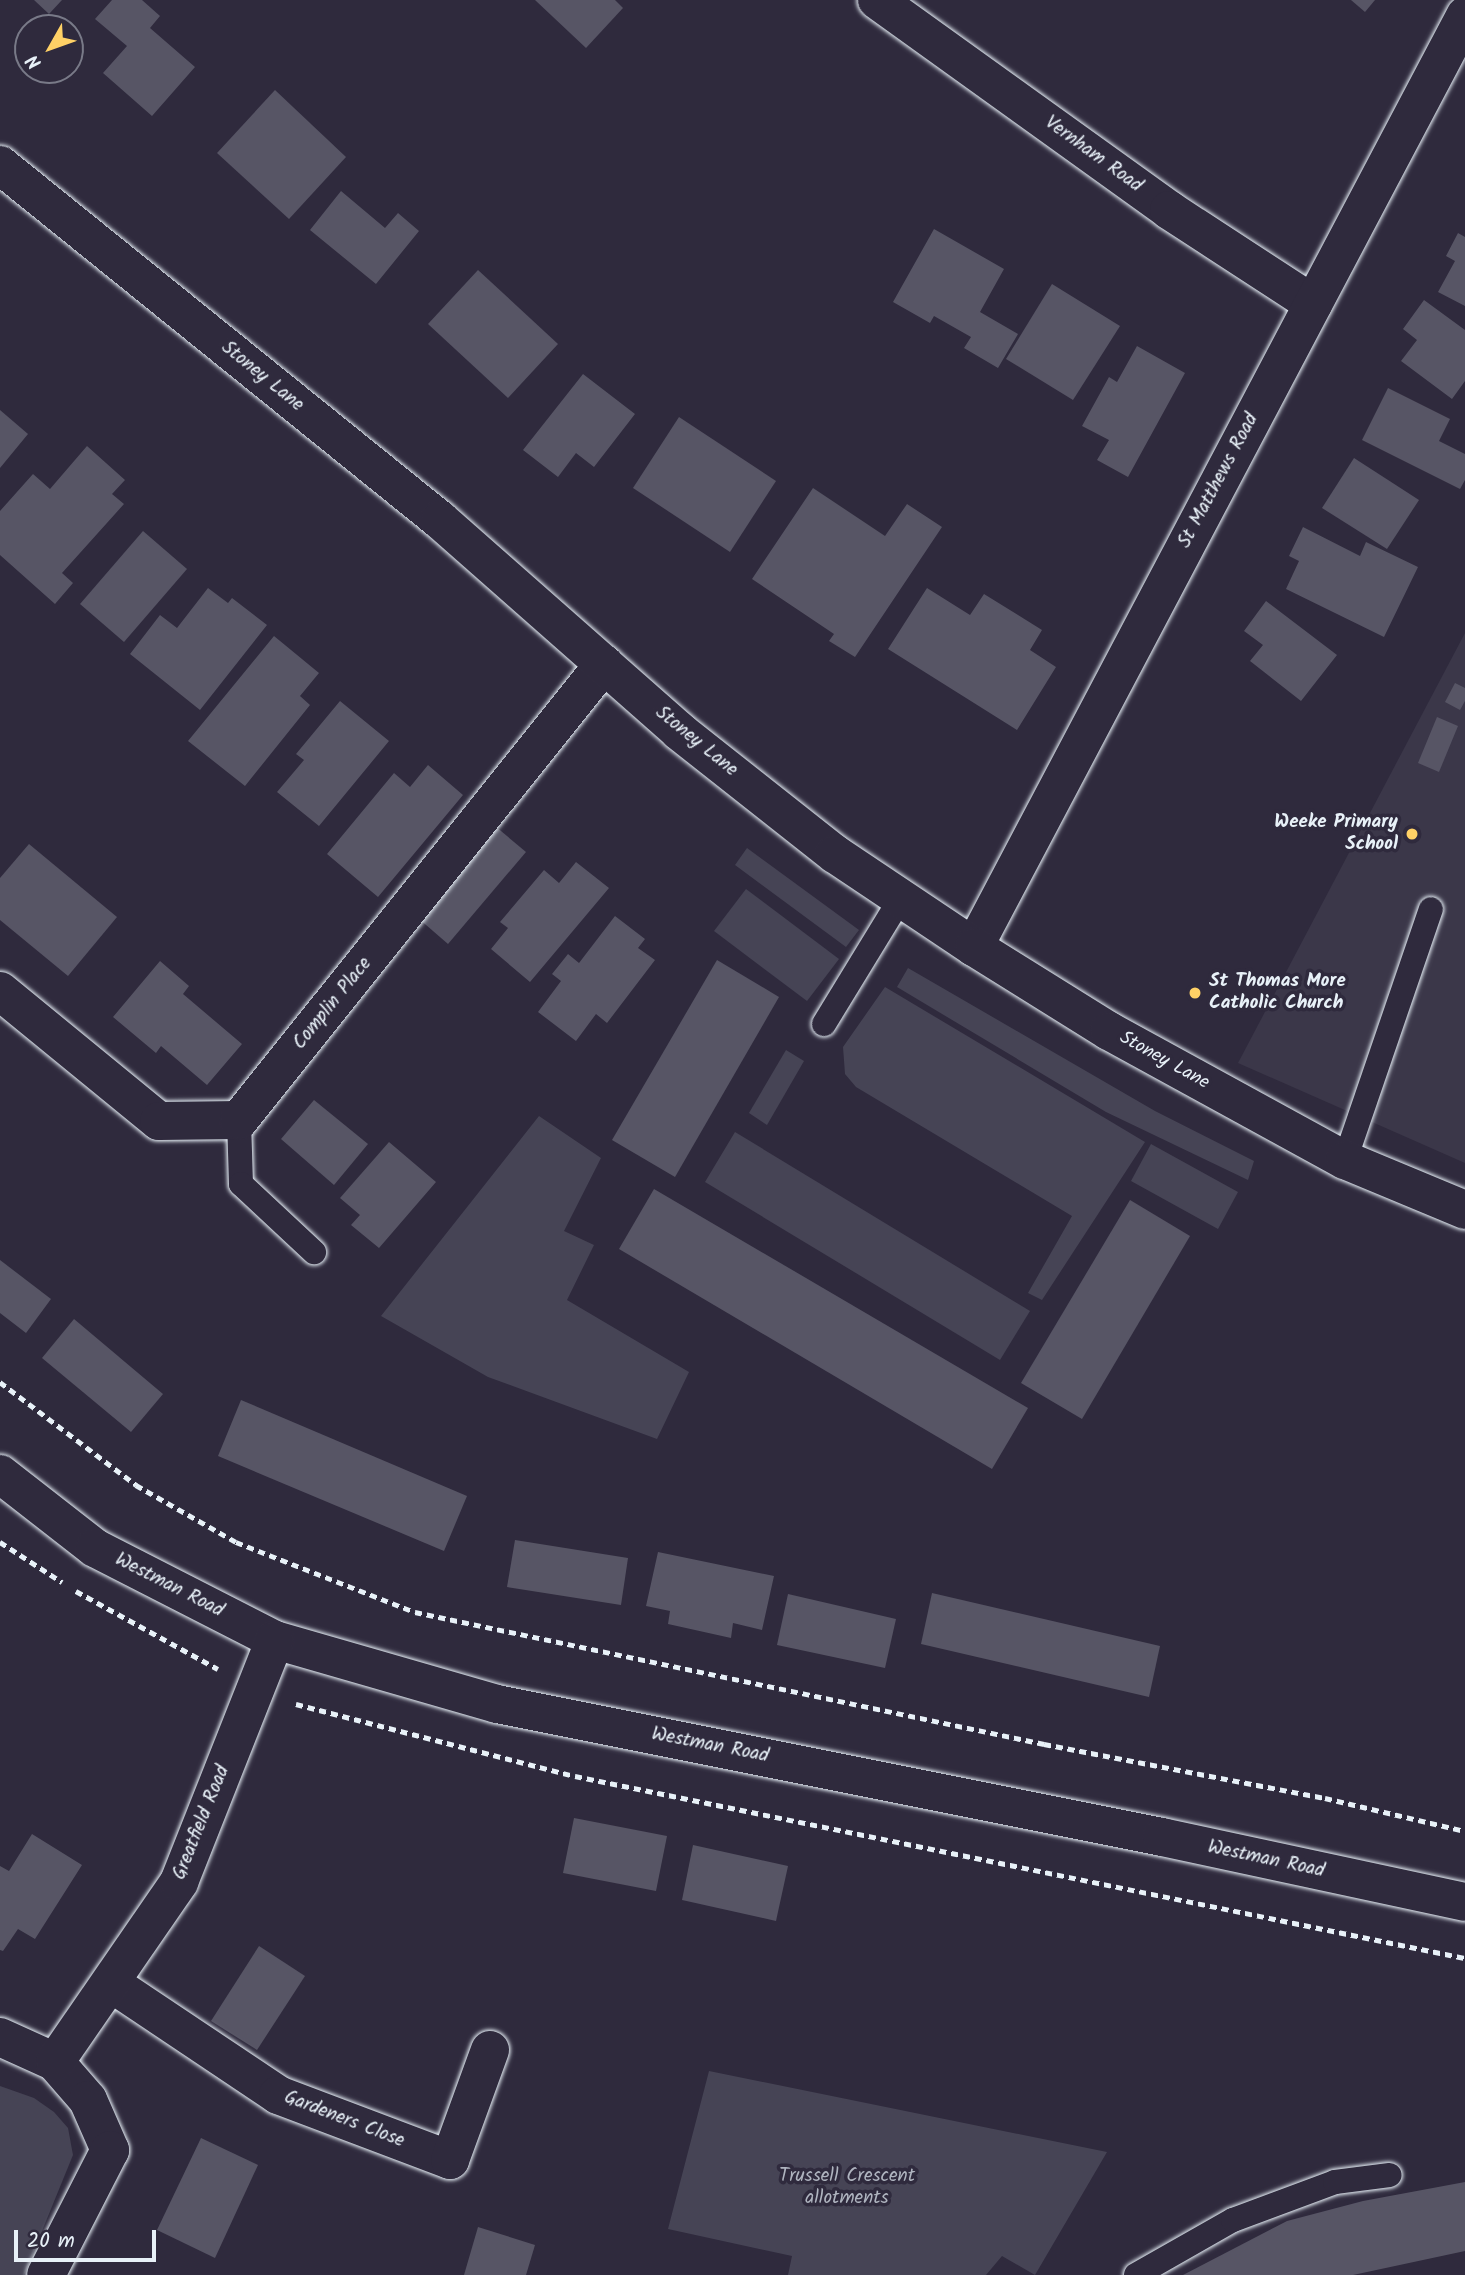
<!DOCTYPE html>
<style>
body{margin:0}
#map{position:relative;width:1465px;height:2275px;overflow:hidden;background:#2f2a3d;font-family:Kalam,sans-serif}
div>[style]{position:absolute}
.built>*{inset:0;background:#3b3749}
.green>*{inset:0;background:#464455}
.building>*{inset:0;background:#575565}
.path>*{height:4.5px;margin-top:-2.25px;transform-origin:0;background:repeating-linear-gradient(90deg,#e8f1f8 0 7px,transparent 0 12px)}
.roads{filter:drop-shadow(0 0 2px #e8f1f8) drop-shadow(0 0 2px #e8f1f8)}
.service>*{height:24px;margin:-12px;padding:0 12px;transform-origin:12px;border-radius:12px;background:#2f2a3d}
.minor>*{height:38px;margin:-19px;padding:0 19px;transform-origin:19px;border-radius:19px;background:#2f2a3d}
.tertiary>*{height:38px;margin:-19px;padding:0 19px;transform-origin:19px;border-radius:19px;background:#2f2a3d}
.dots>*{width:19px;height:19px;translate:-50% -50%;box-sizing:border-box;border:4px solid #2f2a3d;border-radius:50%}
span{translate:-50% -50%;white-space:nowrap;text-align:center;line-height:1.15;-webkit-text-stroke:7px #2f2a3d;paint-order:stroke}
.street-label{font-size:19px;color:#e8f1f8}
.poi-label{font-size:19px;color:#e8f1f8;font-weight:700}
.right{translate:-100% -50%;text-align:right}
.left{translate:0 -50%;text-align:left}
.park-label{font-size:19px;color:#afb4bf}
.north{position:absolute;left:14px;top:14px;width:70px;height:70px;box-sizing:border-box;background:#2f2a3d;border:2px solid #797a88;border-radius:50%;rotate:230deg;font-size:19px;font-weight:700;line-height:28px;text-align:center;color:#e8f1f8}
.north::after{content:'';display:block;margin:auto;width:24px;height:32px;background:#ffd166;clip-path:polygon(50% 0,100% 100%,50% 72%,0 100%)}
.scale{position:absolute;left:14px;top:2230px;width:142px;height:32px;box-sizing:border-box;border:4px solid #e8f1f8;border-top:0;padding-left:9px;font-size:21px;line-height:24px;white-space:nowrap;color:#e8f1f8;-webkit-text-stroke:5px #2f2a3d;paint-order:stroke}
</style>
<div id="map">
<div class="built">
<div style="clip-path:polygon(1465px 633px,1465px 1163px,1238px 1063px)"></div>
</div>
<div class="green">
<div style="clip-path:polygon(747px 848px,859px 930px,846px 947px,735px 865px)"></div>
<div style="clip-path:polygon(746px 889px,839px 959px,807px 1001px,714px 931px)"></div>
<div style="clip-path:polygon(908px 968px,1155px 1111px,1254px 1161px,1248px 1180px,1106px 1112px,897px 987px)"></div>
<div style="clip-path:polygon(885px 987px,1145px 1142px,1042px 1300px,1028px 1293px,1072px 1216px,856px 1087px,845px 1074px,843px 1047px)"></div>
<div style="clip-path:polygon(786px 1050px,804px 1061px,767px 1125px,749px 1113px)"></div>
<div style="clip-path:polygon(539px 1116px,601px 1158px,564px 1231px,594px 1245px,567px 1300px,689px 1372px,657px 1439px,488px 1377px,381px 1316px)"></div>
<div style="clip-path:polygon(735px 1132px,1030px 1311px,1000px 1360px,705px 1182px)"></div>
<div style="clip-path:polygon(1151px 1144px,1238px 1192px,1218px 1229px,1131px 1181px)"></div>
<div style="clip-path:polygon(709px 2071px,1107px 2152px,1035px 2275px,1002px 2256px,986px 2275px,788px 2275px,792px 2256px,668px 2229px)"></div>
<div style="clip-path:polygon(0 2086px,34px 2098px,54px 2112px,68px 2128px,73px 2155px,24px 2275px,0 2275px)"></div>
</div>
<div class="building">
<div style="clip-path:polygon(34px 0,62px 0,49px 14px)"></div>
<div style="clip-path:polygon(112px 0,142px 0,160px 16px,150px 28px,195px 67px,152px 116px,103px 73px,127px 46px,95px 19px)"></div>
<div style="clip-path:polygon(535px 0,615px 0,623px 8px,586px 48px)"></div>
<div style="clip-path:polygon(1351px 0,1375px 0,1365px 12px)"></div>
<div style="clip-path:polygon(275px 90px,346px 157px,289px 219px,217px 153px)"></div>
<div style="clip-path:polygon(341px 191px,385px 228px,398px 213px,419px 231px,376px 284px,310px 230px)"></div>
<div style="clip-path:polygon(934px 229px,1004px 269px,980px 312px,1018px 334px,998px 368px,964px 348px,971px 337px,934px 316px,930px 323px,893px 302px)"></div>
<div style="clip-path:polygon(1458px 233px,1465px 237px,1465px 306px,1438px 292px,1455px 261px,1446px 256px)"></div>
<div style="clip-path:polygon(478px 270px,558px 344px,508px 398px,428px 324px)"></div>
<div style="clip-path:polygon(1052px 284px,1120px 326px,1073px 400px,1006px 359px)"></div>
<div style="clip-path:polygon(1424px 300px,1465px 330px,1465px 381px,1452px 399px,1401px 361px,1417px 340px,1403px 329px)"></div>
<div style="clip-path:polygon(1137px 346px,1185px 373px,1128px 477px,1097px 460px,1109px 440px,1082px 426px,1109px 377px,1117px 382px)"></div>
<div style="clip-path:polygon(583px 374px,635px 414px,594px 467px,576px 453px,558px 477px,523px 450px)"></div>
<div style="clip-path:polygon(1388px 388px,1450px 419px,1439px 441px,1465px 454px,1465px 480px,1460px 489px,1362px 440px)"></div>
<div style="clip-path:polygon(0 410px,28px 434px,0 468px)"></div>
<div style="clip-path:polygon(679px 417px,776px 481px,730px 552px,633px 488px)"></div>
<div style="clip-path:polygon(87px 446px,125px 480px,112px 494px,124px 504px,62px 573px,73px 583px,55px 604px,0 555px,0 511px,33px 474px,50px 489px)"></div>
<div style="clip-path:polygon(1354px 458px,1419px 500px,1387px 549px,1322px 508px)"></div>
<div style="clip-path:polygon(813px 488px,885px 536px,907px 504px,942px 527px,855px 657px,829px 641px,834px 634px,752px 579px)"></div>
<div style="clip-path:polygon(1303px 527px,1360px 556px,1366px 542px,1418px 567px,1384px 637px,1286px 589px,1299px 561px,1289px 556px)"></div>
<div style="clip-path:polygon(143px 531px,187px 569px,124px 642px,80px 604px)"></div>
<div style="clip-path:polygon(208px 588px,228px 603px,232px 598px,267px 625px,200px 710px,130px 654px,160px 615px,177px 628px)"></div>
<div style="clip-path:polygon(927px 588px,970px 615px,984px 594px,1042px 630px,1030px 650px,1056px 667px,1017px 730px,888px 649px)"></div>
<div style="clip-path:polygon(1266px 601px,1337px 655px,1301px 701px,1250px 661px,1263px 645px,1244px 631px)"></div>
<div style="clip-path:polygon(274px 636px,319px 673px,300px 696px,310px 705px,245px 786px,188px 741px)"></div>
<div style="clip-path:polygon(1455px 683px,1465px 688px,1465px 701px,1460px 710px,1445px 702px)"></div>
<div style="clip-path:polygon(340px 701px,389px 741px,319px 826px,277px 792px,304px 760px,296px 754px)"></div>
<div style="clip-path:polygon(1437px 717px,1458px 726px,1439px 772px,1418px 763px)"></div>
<div style="clip-path:polygon(428px 765px,463px 795px,378px 897px,327px 854px,394px 773px,410px 787px)"></div>
<div style="clip-path:polygon(495px 826px,526px 852px,448px 944px,418px 918px)"></div>
<div style="clip-path:polygon(29px 844px,117px 917px,68px 976px,0 920px,0 878px)"></div>
<div style="clip-path:polygon(576px 862px,609px 888px,530px 982px,491px 949px,508px 928px,500px 922px,544px 870px,559px 883px)"></div>
<div style="clip-path:polygon(615px 916px,645px 939px,638px 948px,655px 960px,607px 1023px,596px 1014px,576px 1041px,538px 1012px,561px 981px,552px 974px,568px 954px,579px 963px)"></div>
<div style="clip-path:polygon(717px 960px,779px 997px,675px 1177px,612px 1140px)"></div>
<div style="clip-path:polygon(160px 961px,189px 986px,183px 994px,242px 1044px,207px 1085px,161px 1046px,156px 1053px,113px 1017px)"></div>
<div style="clip-path:polygon(314px 1100px,368px 1144px,334px 1185px,281px 1139px)"></div>
<div style="clip-path:polygon(389px 1142px,436px 1182px,379px 1248px,351px 1225px,360px 1215px,340px 1198px)"></div>
<div style="clip-path:polygon(654px 1189px,1028px 1408px,992px 1469px,619px 1249px)"></div>
<div style="clip-path:polygon(1130px 1200px,1190px 1236px,1082px 1419px,1021px 1383px)"></div>
<div style="clip-path:polygon(0 1260px,51px 1299px,26px 1333px,0 1313px)"></div>
<div style="clip-path:polygon(74px 1319px,163px 1394px,131px 1432px,42px 1358px)"></div>
<div style="clip-path:polygon(241px 1400px,467px 1496px,444px 1551px,218px 1456px)"></div>
<div style="clip-path:polygon(515px 1540px,628px 1558px,621px 1605px,507px 1587px)"></div>
<div style="clip-path:polygon(658px 1552px,774px 1576px,762px 1630px,733px 1623px,731px 1638px,668px 1624px,670px 1611px,646px 1606px)"></div>
<div style="clip-path:polygon(932px 1593px,1160px 1646px,1149px 1697px,921px 1644px)"></div>
<div style="clip-path:polygon(788px 1594px,896px 1619px,885px 1668px,777px 1645px)"></div>
<div style="clip-path:polygon(574px 1818px,667px 1836px,656px 1891px,563px 1873px)"></div>
<div style="clip-path:polygon(32px 1834px,82px 1865px,35px 1939px,18px 1929px,3px 1951px,0 1950px,0 1866px,9px 1871px)"></div>
<div style="clip-path:polygon(693px 1845px,788px 1866px,776px 1921px,682px 1900px)"></div>
<div style="clip-path:polygon(259px 1946px,305px 1976px,257px 2050px,211px 2021px)"></div>
<div style="clip-path:polygon(201px 2138px,258px 2165px,215px 2258px,157px 2230px)"></div>
<div style="clip-path:polygon(1465px 2182px,1465px 2251px,1353px 2275px,1183px 2275px,1287px 2221px,1363px 2201px)"></div>
<div style="clip-path:polygon(478px 2227px,535px 2245px,526px 2275px,464px 2275px)"></div>
</div>
<div class="path">
<div style="left:0;top:1382px;width:171px;rotate:37.1deg"></div>
<div style="left:136px;top:1485px;width:115px;rotate:29.7deg"></div>
<div style="left:236px;top:1542px;width:192px;rotate:21.4deg"></div>
<div style="left:415px;top:1612px;width:643px;rotate:11.85deg"></div>
<div style="left:1044px;top:1744px;width:286px;rotate:10.9deg"></div>
<div style="left:1325px;top:1798px;width:144px;rotate:13.3deg"></div>
<div style="left:0;top:1542px;width:74px;rotate:32.8deg"></div>
<div style="left:76px;top:1591px;width:162px;rotate:28.8deg"></div>
<div style="left:296px;top:1704px;width:288px;rotate:14.5deg"></div>
<div style="left:575px;top:1776px;width:908px;rotate:11.56deg"></div>
</div>
<div class="roads">
<div class="service">
<div style="left:824px;top:1024px;width:148px;rotate:-58.6deg"></div>
<div style="left:239px;top:1120px;width:64px;rotate:88.2deg"></div>
<div style="left:241px;top:1184px;width:100px;rotate:43deg"></div>
<div style="left:1345px;top:1160px;width:265px;rotate:-71.1deg"></div>
<div style="left:1136px;top:2275px;width:112px;rotate:-29.6deg"></div>
<div style="left:1233px;top:2220px;width:109px;rotate:-20.4deg"></div>
<div style="left:1335px;top:2182px;width:55px;rotate:-7.3deg"></div>
</div>
<div class="minor">
<div style="left:877px;top:0;width:360px;rotate:35.7deg"></div>
<div style="left:1169px;top:210px;width:172px;rotate:33.1deg"></div>
<div style="left:974px;top:947px;width:1053px;rotate:-62.19deg"></div>
<div style="left:0;top:991px;width:205px;rotate:39.3deg"></div>
<div style="left:159px;top:1121px;width:80px;rotate:-0.7deg"></div>
<div style="left:239px;top:1120px;width:584px;rotate:-51.32deg"></div>
<div style="left:0;top:1474px;width:120px;rotate:37.9deg"></div>
<div style="left:95px;top:1548px;width:202px;rotate:27.1deg"></div>
<div style="left:275px;top:1640px;width:231px;rotate:16.1deg"></div>
<div style="left:497px;top:1704px;width:678px;rotate:11.31deg"></div>
<div style="left:1162px;top:1837px;width:310px;rotate:12.1deg"></div>
<div style="left:111px;top:1983px;width:201px;rotate:33.8deg"></div>
<div style="left:278px;top:2095px;width:184px;rotate:20.7deg"></div>
<div style="left:450px;top:2160px;width:117px;rotate:-70deg"></div>
<div style="left:0;top:2037px;width:60px;rotate:24.4deg"></div>
<div style="left:55px;top:2062px;width:50px;rotate:49deg"></div>
<div style="left:88px;top:2100px;width:55px;rotate:66.3deg"></div>
<div style="left:110px;top:2150px;width:140px;rotate:117.1deg"></div>
<div style="left:55px;top:2062px;width:219px;rotate:-55.4deg"></div>
<div style="left:179px;top:1882px;width:260px;rotate:-68.4deg"></div>
</div>
<div class="tertiary">
<div style="left:0;top:165px;width:565px;rotate:38.9deg"></div>
<div style="left:440px;top:520px;width:319px;rotate:41.4deg"></div>
<div style="left:679px;top:731px;width:199px;rotate:38.3deg"></div>
<div style="left:835px;top:854px;width:167px;rotate:33.8deg"></div>
<div style="left:974px;top:947px;width:159px;rotate:31.9deg"></div>
<div style="left:1109px;top:1031px;width:269px;rotate:28.7deg"></div>
<div style="left:1345px;top:1160px;width:130px;rotate:22.6deg"></div>
</div>
</div>
<div class="dots">
<div style="left:1412px;top:834px;background:#ffd166"></div>
<div style="left:1195px;top:993px;background:#ffd166"></div>
</div>
<div class="street-label">
<span style="left:1093px;top:155px;rotate:36deg">Vernham Road</span>
<span style="left:262px;top:377px;rotate:39deg">Stoney Lane</span>
<span style="left:1219px;top:481px;rotate:-62deg">St Matthews Road</span>
<span style="left:696px;top:742px;rotate:39deg">Stoney Lane</span>
<span style="left:333px;top:1004px;rotate:-51deg">Complin Place</span>
<span style="left:1164px;top:1061px;rotate:29deg">Stoney Lane</span>
<span style="left:169px;top:1586px;rotate:27deg">Westman Road</span>
<span style="left:710px;top:1746px;rotate:11deg">Westman Road</span>
<span style="left:202px;top:1823px;rotate:-68deg">Greatfield Road</span>
<span style="left:1266px;top:1860px;rotate:12deg">Westman Road</span>
<span style="left:344px;top:2120px;rotate:21deg">Gardeners Close</span>
</div>
<div class="poi-label">
<span class="right" style="left:1398px;top:834px">Weeke Primary<br>School</span>
<span class="left" style="left:1209px;top:993px">St Thomas More<br>Catholic Church</span>
</div>
<div class="park-label">
<span style="left:847px;top:2188px">Trussell Crescent<br>allotments</span>
</div>
<div class="north">N</div>
<div class="scale">20 m</div>
</div>
